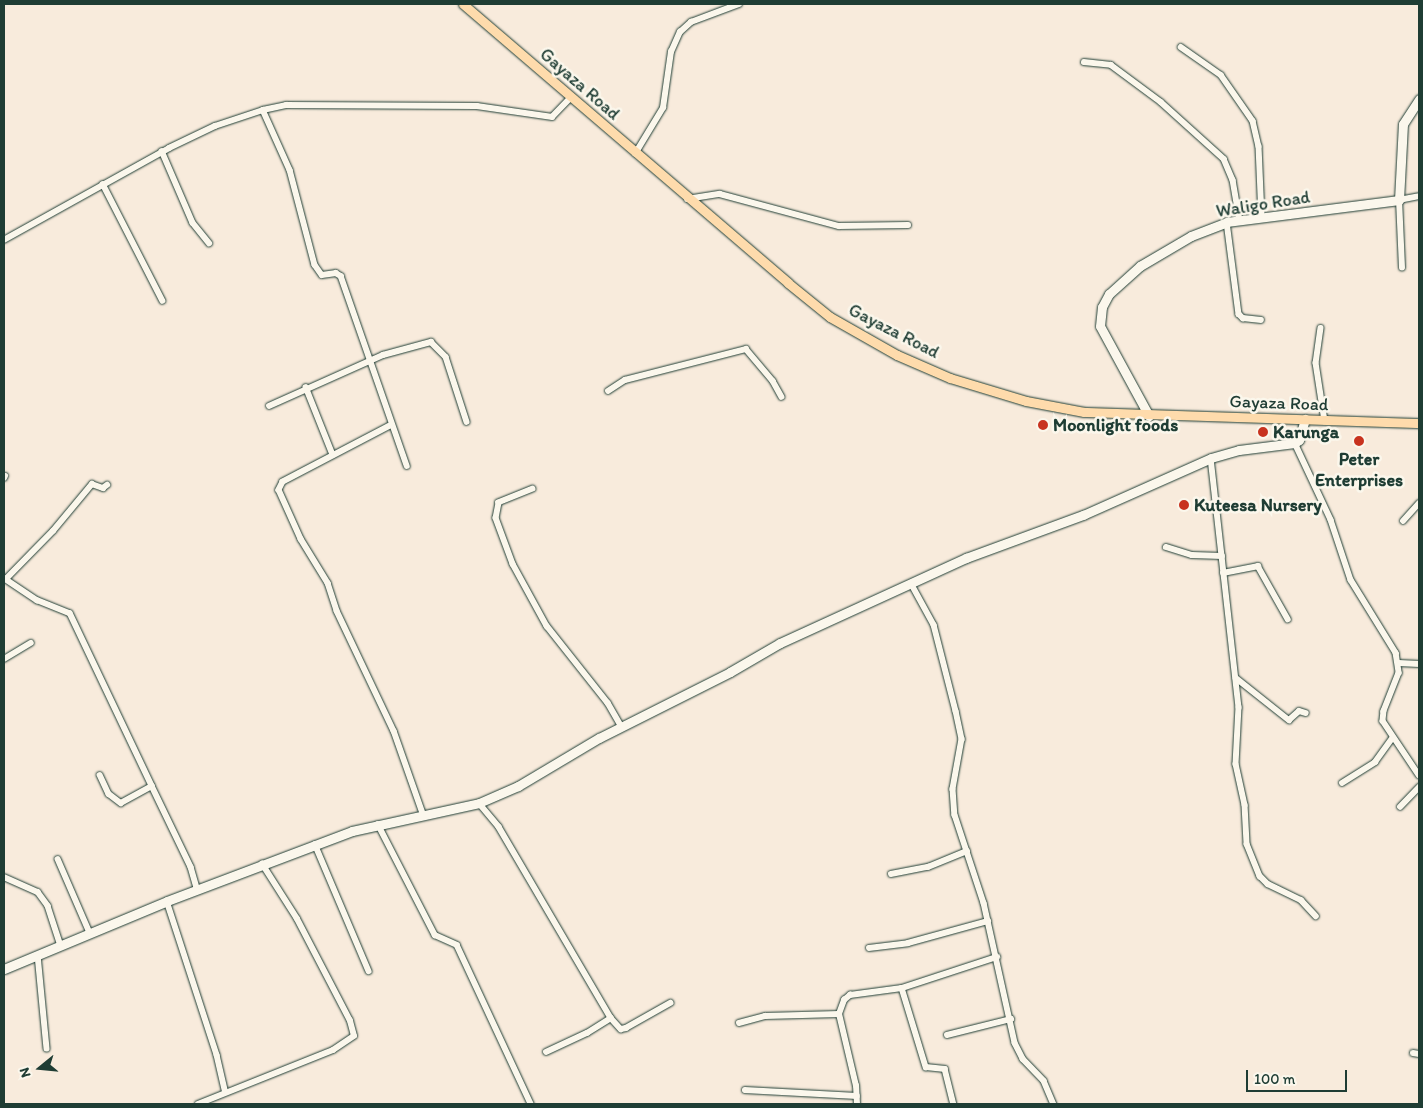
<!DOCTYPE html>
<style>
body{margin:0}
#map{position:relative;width:1423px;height:1108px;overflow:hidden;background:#f8ebdc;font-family:Itim,sans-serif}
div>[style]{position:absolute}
.roads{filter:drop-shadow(0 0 1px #1f3d34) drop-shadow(0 0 1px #1f3d34)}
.street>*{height:5.5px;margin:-2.75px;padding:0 2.75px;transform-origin:2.75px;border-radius:2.75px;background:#fbf7ec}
.secondary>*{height:9px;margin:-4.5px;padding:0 4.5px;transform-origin:4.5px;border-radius:4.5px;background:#fbf7ec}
.primary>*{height:9px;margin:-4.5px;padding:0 4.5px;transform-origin:4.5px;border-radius:4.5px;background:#fedbac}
.dots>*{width:14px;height:14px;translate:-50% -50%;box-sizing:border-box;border:2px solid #fbf7ec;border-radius:50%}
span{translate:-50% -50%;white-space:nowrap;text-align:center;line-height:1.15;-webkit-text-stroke:5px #fbf7ec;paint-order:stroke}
.street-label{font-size:18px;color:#1f3d34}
.poi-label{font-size:18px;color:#1f3d34;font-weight:700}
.left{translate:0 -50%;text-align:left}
.frame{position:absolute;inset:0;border:5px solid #1f3d34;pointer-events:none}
.north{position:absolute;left:15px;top:1043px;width:50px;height:50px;-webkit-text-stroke:4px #fbf7ec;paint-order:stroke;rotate:253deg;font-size:14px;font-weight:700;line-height:20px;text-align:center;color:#1f3d34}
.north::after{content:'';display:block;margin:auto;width:18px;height:22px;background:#1f3d34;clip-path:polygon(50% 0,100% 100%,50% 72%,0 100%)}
.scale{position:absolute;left:1246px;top:1070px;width:101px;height:22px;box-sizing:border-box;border:2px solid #1f3d34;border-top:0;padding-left:6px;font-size:15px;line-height:18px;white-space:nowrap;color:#1f3d34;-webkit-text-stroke:4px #fbf7ec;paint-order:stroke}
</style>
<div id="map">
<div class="roads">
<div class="street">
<div style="left:1181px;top:47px;width:49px;rotate:35deg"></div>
<div style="left:1221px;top:75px;width:56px;rotate:55.2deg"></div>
<div style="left:1253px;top:121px;width:26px;rotate:77deg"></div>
<div style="left:1259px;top:146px;width:71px;rotate:87.6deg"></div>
<div style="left:1084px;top:62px;width:27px;rotate:6deg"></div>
<div style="left:1111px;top:65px;width:62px;rotate:36.5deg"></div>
<div style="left:1161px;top:102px;width:85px;rotate:42.1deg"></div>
<div style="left:1224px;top:159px;width:23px;rotate:67deg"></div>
<div style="left:1233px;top:180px;width:42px;rotate:80.3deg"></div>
<div style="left:263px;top:110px;width:66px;rotate:65.8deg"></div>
<div style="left:290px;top:170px;width:98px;rotate:75.3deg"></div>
<div style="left:315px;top:265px;width:12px;rotate:55deg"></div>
<div style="left:322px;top:275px;width:14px;rotate:-8deg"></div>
<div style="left:336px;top:273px;width:6px;rotate:31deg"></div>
<div style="left:341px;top:276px;width:201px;rotate:70.8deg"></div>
<div style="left:162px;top:151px;width:78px;rotate:66.7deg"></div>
<div style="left:193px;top:223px;width:26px;rotate:51deg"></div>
<div style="left:635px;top:154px;width:54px;rotate:-58.7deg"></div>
<div style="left:663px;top:108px;width:57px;rotate:-81.9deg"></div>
<div style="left:671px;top:52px;width:22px;rotate:-66deg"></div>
<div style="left:680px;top:32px;width:15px;rotate:-42deg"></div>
<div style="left:691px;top:22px;width:51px;rotate:-20.6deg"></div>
<div style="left:103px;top:184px;width:131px;rotate:62.9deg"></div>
<div style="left:687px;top:199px;width:33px;rotate:-9deg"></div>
<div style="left:720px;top:194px;width:123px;rotate:15.1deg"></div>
<div style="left:839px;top:226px;width:69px;rotate:-0.8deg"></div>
<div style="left:1227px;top:222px;width:93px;rotate:82.6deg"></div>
<div style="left:1239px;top:314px;width:6px;rotate:45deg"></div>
<div style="left:1243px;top:318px;width:18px;rotate:6deg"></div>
<div style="left:4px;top:240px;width:189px;rotate:-29.1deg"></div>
<div style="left:169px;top:148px;width:51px;rotate:-25.6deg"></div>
<div style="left:215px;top:126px;width:51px;rotate:-18.4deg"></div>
<div style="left:263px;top:110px;width:24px;rotate:-12deg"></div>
<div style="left:286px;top:105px;width:191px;rotate:0.3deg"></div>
<div style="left:477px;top:106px;width:76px;rotate:8.3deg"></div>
<div style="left:552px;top:117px;width:28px;rotate:-46deg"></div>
<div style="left:1402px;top:268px;width:68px;rotate:-92.5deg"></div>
<div style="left:1399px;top:200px;width:20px;rotate:-11deg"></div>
<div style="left:1321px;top:328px;width:35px;rotate:98deg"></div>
<div style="left:1316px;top:363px;width:59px;rotate:81.2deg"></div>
<div style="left:306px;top:387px;width:73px;rotate:68.3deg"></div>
<div style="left:608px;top:391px;width:20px;rotate:-33deg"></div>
<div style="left:625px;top:380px;width:125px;rotate:-14.4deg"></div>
<div style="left:746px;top:349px;width:42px;rotate:49.8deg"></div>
<div style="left:773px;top:381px;width:18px;rotate:61deg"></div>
<div style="left:269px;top:406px;width:125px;rotate:-24.1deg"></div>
<div style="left:383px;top:355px;width:50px;rotate:-15.2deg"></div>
<div style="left:431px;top:342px;width:21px;rotate:45deg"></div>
<div style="left:446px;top:357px;width:68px;rotate:72.1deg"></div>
<div style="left:392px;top:425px;width:123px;rotate:152.4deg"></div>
<div style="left:283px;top:482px;width:9px;rotate:117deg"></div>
<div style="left:279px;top:490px;width:54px;rotate:65.8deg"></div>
<div style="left:301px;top:539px;width:52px;rotate:58.5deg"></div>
<div style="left:328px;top:583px;width:29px;rotate:72deg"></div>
<div style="left:337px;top:611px;width:133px;rotate:64.6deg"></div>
<div style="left:394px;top:731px;width:90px;rotate:70.6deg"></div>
<div style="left:1295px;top:443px;width:85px;rotate:64.9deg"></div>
<div style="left:1331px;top:520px;width:63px;rotate:71.6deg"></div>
<div style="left:1351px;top:580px;width:86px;rotate:58.3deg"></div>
<div style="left:1396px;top:653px;width:20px;rotate:81deg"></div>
<div style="left:1399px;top:673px;width:41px;rotate:111.5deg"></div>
<div style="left:1384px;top:711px;width:10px;rotate:96deg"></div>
<div style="left:1383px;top:721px;width:65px;rotate:56.3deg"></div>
<div style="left:1211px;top:458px;width:251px;rotate:83.6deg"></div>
<div style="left:1239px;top:707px;width:57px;rotate:93deg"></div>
<div style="left:1236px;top:764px;width:42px;rotate:77.6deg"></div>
<div style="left:1245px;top:805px;width:39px;rotate:87deg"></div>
<div style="left:1247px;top:844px;width:35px;rotate:68deg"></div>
<div style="left:1260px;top:876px;width:11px;rotate:45deg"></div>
<div style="left:1268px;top:884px;width:37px;rotate:26deg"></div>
<div style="left:1301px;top:900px;width:22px;rotate:47deg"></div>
<div style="left:4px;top:478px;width:2px;rotate:-63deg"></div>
<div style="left:533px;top:489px;width:37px;rotate:158deg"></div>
<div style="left:499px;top:503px;width:15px;rotate:101deg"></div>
<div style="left:496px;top:518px;width:49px;rotate:69.7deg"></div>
<div style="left:513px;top:564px;width:71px;rotate:61.3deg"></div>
<div style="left:547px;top:626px;width:98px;rotate:51.6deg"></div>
<div style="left:608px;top:703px;width:28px;rotate:60deg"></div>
<div style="left:1403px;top:521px;width:24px;rotate:-48deg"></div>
<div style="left:1166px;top:547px;width:27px;rotate:17deg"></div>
<div style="left:1192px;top:555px;width:30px;rotate:2deg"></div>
<div style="left:1223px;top:573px;width:36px;rotate:-11deg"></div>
<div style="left:1258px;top:566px;width:61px;rotate:60.5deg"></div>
<div style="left:4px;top:578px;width:40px;rotate:34deg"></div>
<div style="left:37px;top:600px;width:35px;rotate:22deg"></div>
<div style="left:70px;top:613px;width:191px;rotate:64.6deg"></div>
<div style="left:6px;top:579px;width:67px;rotate:-45.6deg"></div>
<div style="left:53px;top:531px;width:61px;rotate:-50.3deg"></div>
<div style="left:92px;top:484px;width:12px;rotate:20deg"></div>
<div style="left:103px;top:488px;width:5px;rotate:-37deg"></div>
<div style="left:911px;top:583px;width:48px;rotate:61.3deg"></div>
<div style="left:934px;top:625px;width:89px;rotate:75.7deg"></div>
<div style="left:956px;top:711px;width:29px;rotate:78deg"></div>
<div style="left:962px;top:739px;width:51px;rotate:100.2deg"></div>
<div style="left:953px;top:789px;width:26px;rotate:86deg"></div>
<div style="left:955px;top:815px;width:93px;rotate:71.8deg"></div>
<div style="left:984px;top:903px;width:143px;rotate:77.5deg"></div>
<div style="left:1015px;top:1043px;width:18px;rotate:63deg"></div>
<div style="left:1023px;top:1059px;width:30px;rotate:46deg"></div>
<div style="left:1044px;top:1081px;width:25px;rotate:67deg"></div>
<div style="left:4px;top:659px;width:31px;rotate:-31deg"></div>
<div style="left:1399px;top:663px;width:20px;rotate:3deg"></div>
<div style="left:1236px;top:678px;width:68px;rotate:38.4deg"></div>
<div style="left:1289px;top:720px;width:13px;rotate:-42deg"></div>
<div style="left:1299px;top:711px;width:7px;rotate:16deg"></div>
<div style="left:100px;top:775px;width:21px;rotate:65deg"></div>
<div style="left:109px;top:794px;width:15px;rotate:37deg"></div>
<div style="left:121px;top:803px;width:35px;rotate:-29deg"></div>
<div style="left:152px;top:786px;width:90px;rotate:64.3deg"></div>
<div style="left:191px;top:867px;width:25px;rotate:74deg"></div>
<div style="left:1342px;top:783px;width:39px;rotate:-32deg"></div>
<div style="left:1375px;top:762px;width:29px;rotate:-54deg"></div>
<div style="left:479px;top:803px;width:31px;rotate:50deg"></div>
<div style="left:499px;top:827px;width:221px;rotate:59.6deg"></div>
<div style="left:1400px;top:807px;width:28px;rotate:-46deg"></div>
<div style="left:378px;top:824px;width:125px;rotate:62.8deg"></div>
<div style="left:435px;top:935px;width:24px;rotate:24deg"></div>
<div style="left:457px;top:945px;width:175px;rotate:65deg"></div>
<div style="left:315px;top:844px;width:138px;rotate:67deg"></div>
<div style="left:58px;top:859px;width:81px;rotate:66.6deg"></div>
<div style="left:891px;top:874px;width:38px;rotate:-11deg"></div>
<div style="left:928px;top:867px;width:42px;rotate:-22.3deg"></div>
<div style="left:4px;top:877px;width:37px;rotate:24deg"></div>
<div style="left:38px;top:892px;width:17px;rotate:54deg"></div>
<div style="left:48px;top:906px;width:42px;rotate:72deg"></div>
<div style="left:167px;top:901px;width:162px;rotate:72deg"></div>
<div style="left:217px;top:1055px;width:37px;rotate:77deg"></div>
<div style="left:869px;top:948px;width:39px;rotate:-7deg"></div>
<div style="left:908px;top:943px;width:83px;rotate:-15.4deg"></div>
<div style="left:38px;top:955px;width:94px;rotate:84.5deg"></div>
<div style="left:902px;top:988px;width:83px;rotate:73.1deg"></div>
<div style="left:926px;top:1067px;width:19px;rotate:6deg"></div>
<div style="left:945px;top:1069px;width:36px;rotate:76deg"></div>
<div style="left:739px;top:1023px;width:27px;rotate:-15deg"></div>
<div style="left:765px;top:1016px;width:74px;rotate:-1.5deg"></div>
<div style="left:947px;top:1035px;width:66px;rotate:-14deg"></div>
<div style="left:546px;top:1052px;width:45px;rotate:-24.9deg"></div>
<div style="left:587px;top:1033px;width:28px;rotate:-32deg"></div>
<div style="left:611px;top:1018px;width:15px;rotate:48deg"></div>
<div style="left:621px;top:1029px;width:5px;rotate:-11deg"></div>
<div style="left:626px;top:1028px;width:51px;rotate:-29.6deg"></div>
<div style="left:1413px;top:1053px;width:6px;rotate:9deg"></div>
<div style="left:745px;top:1090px;width:112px;rotate:3.1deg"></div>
<div style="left:198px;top:1104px;width:145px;rotate:-21.8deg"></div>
<div style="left:333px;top:1050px;width:25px;rotate:-34deg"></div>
<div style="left:354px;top:1036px;width:16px;rotate:-105deg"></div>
<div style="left:350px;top:1021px;width:115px;rotate:-117.5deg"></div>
<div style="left:297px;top:919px;width:65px;rotate:-122.5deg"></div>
<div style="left:857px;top:1104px;width:18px;rotate:-93deg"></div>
<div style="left:856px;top:1086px;width:74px;rotate:-103.3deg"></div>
<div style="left:839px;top:1014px;width:15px;rotate:-70deg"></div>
<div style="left:844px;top:1000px;width:8px;rotate:-40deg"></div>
<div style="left:850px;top:995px;width:52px;rotate:-7.7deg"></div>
<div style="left:902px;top:988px;width:100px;rotate:-18.1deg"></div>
</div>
<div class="secondary">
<div style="left:1149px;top:416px;width:102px;rotate:-118.6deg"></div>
<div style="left:1100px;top:326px;width:19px;rotate:-84deg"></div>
<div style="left:1102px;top:307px;width:15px;rotate:-62deg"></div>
<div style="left:1109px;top:294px;width:42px;rotate:-42.1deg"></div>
<div style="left:1140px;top:266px;width:59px;rotate:-30.5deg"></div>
<div style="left:1191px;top:236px;width:39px;rotate:-21deg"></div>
<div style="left:1227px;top:222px;width:173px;rotate:-7.3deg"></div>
<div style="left:1399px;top:200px;width:76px;rotate:-87deg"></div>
<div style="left:1403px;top:124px;width:30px;rotate:-57deg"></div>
<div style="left:4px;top:969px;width:177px;rotate:-22.6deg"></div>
<div style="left:167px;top:901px;width:198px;rotate:-20.7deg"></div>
<div style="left:352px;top:831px;width:130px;rotate:-12.4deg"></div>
<div style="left:479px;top:803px;width:43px;rotate:-23.6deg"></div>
<div style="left:518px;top:786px;width:94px;rotate:-30.7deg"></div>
<div style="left:599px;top:738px;width:147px;rotate:-26.7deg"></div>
<div style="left:730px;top:672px;width:58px;rotate:-30.1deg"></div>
<div style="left:780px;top:643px;width:205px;rotate:-24.6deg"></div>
<div style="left:966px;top:558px;width:125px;rotate:-20.2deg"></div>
<div style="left:1083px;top:515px;width:140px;rotate:-24deg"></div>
<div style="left:1211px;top:458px;width:29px;rotate:-16deg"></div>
<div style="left:1239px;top:450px;width:56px;rotate:-7.1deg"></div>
<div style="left:1295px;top:443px;width:5px;rotate:-37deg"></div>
<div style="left:1299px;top:440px;width:22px;rotate:-74deg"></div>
</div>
<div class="primary">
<div style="left:463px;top:4px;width:428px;rotate:40.6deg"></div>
<div style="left:788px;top:283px;width:54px;rotate:39deg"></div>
<div style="left:830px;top:317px;width:77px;rotate:29.6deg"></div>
<div style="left:897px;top:355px;width:58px;rotate:23.5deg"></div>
<div style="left:950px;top:378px;width:79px;rotate:16.8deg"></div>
<div style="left:1026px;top:401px;width:59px;rotate:10.7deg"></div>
<div style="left:1084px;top:412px;width:335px;rotate:1.9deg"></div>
</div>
</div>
<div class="dots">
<div style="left:1043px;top:425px;background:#c8321e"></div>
<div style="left:1263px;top:432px;background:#c8321e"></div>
<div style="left:1359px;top:441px;background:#c8321e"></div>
<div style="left:1184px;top:505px;background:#c8321e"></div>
</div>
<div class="street-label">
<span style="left:580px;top:84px;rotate:41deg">Gayaza Road</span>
<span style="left:1263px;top:204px;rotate:-9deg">Waligo Road</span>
<span style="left:894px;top:331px;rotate:27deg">Gayaza Road</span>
<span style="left:1279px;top:403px;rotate:2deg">Gayaza Road</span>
</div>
<div class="poi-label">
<span class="left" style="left:1053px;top:425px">Moonlight foods</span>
<span class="left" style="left:1273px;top:432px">Karunga</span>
<span style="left:1359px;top:470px">Peter<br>Enterprises</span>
<span class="left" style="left:1194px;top:505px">Kuteesa Nursery</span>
</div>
<div class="frame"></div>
<div class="north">N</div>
<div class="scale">100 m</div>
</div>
